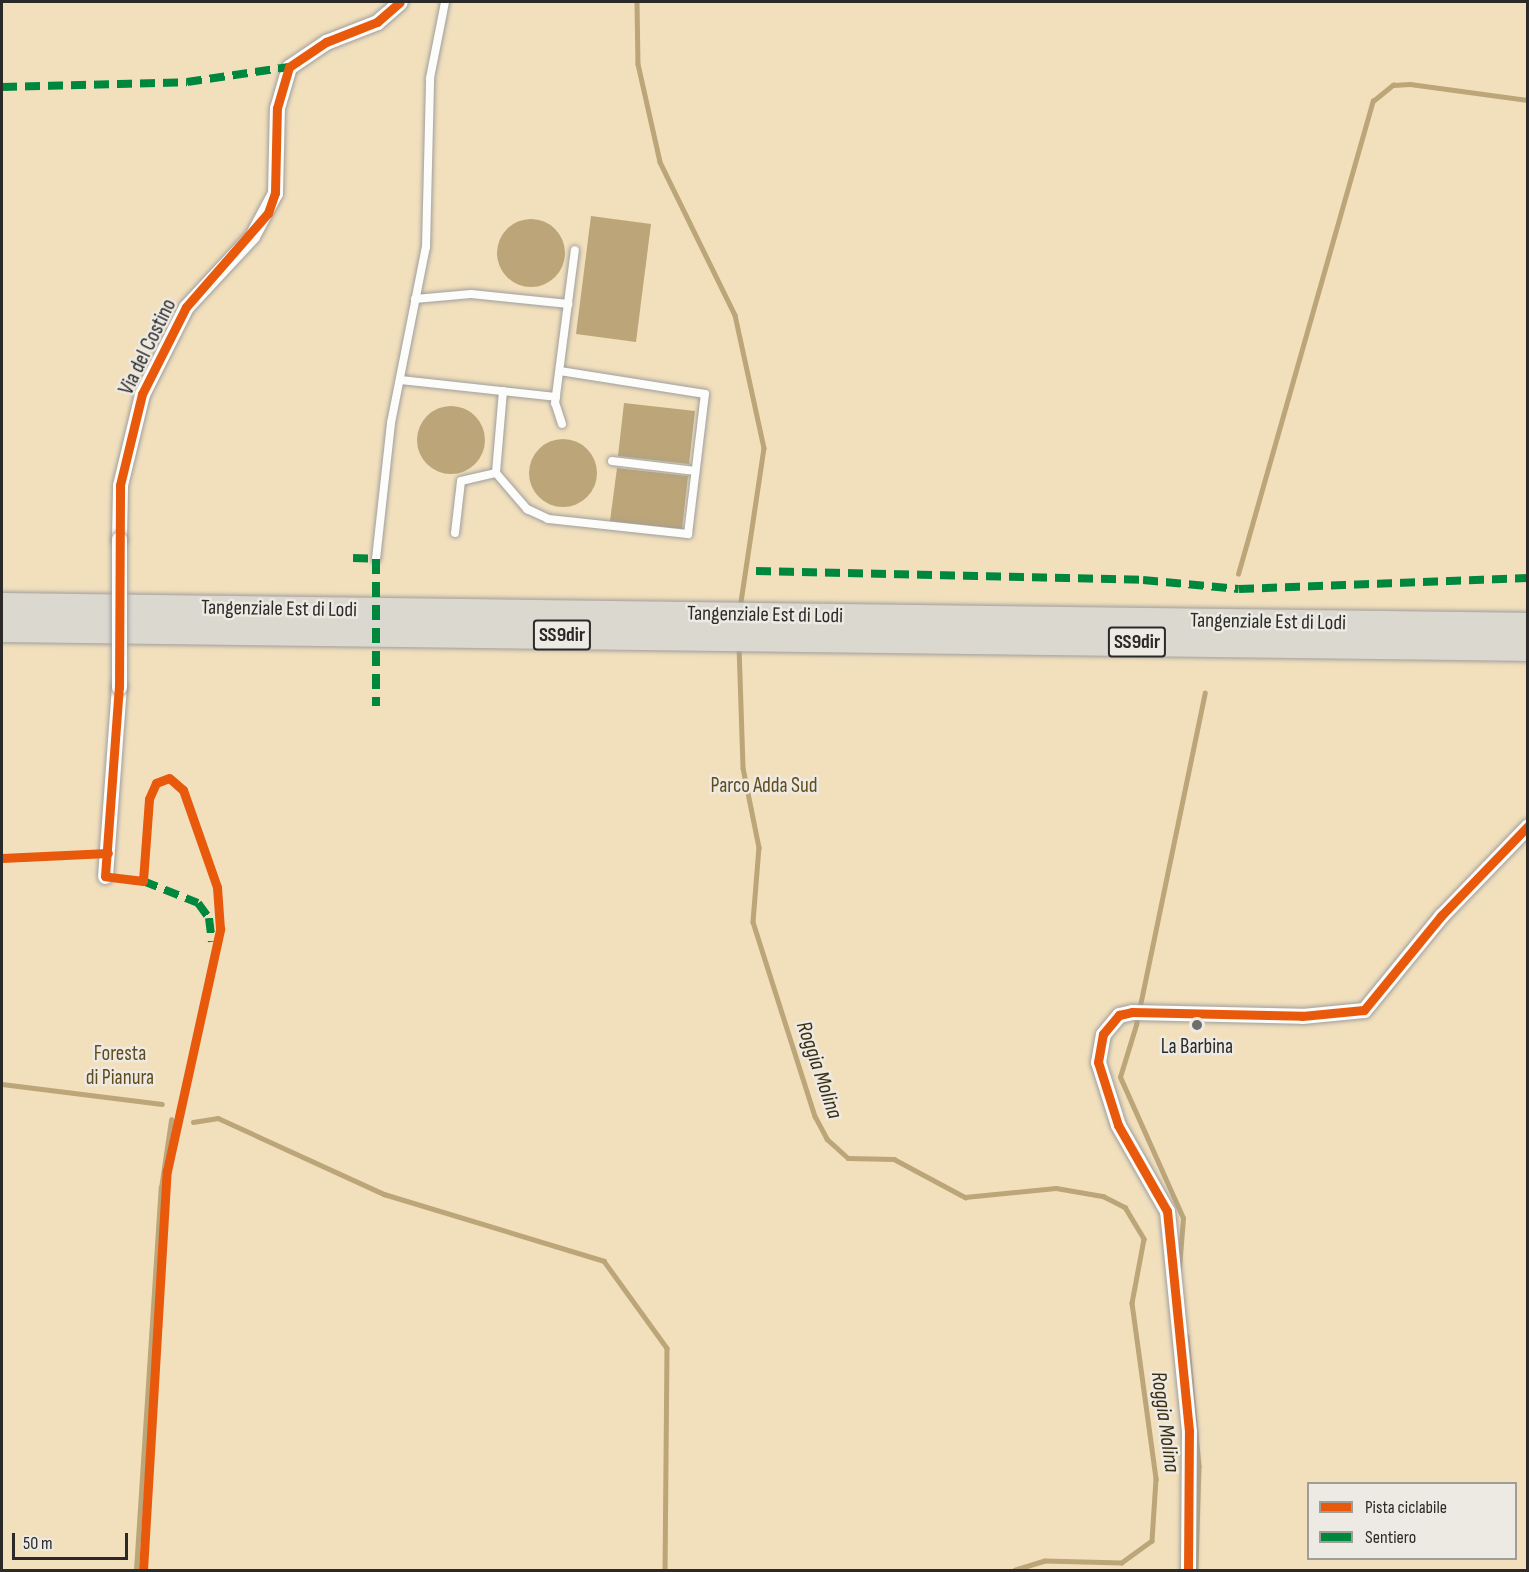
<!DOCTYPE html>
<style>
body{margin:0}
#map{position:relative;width:1529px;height:1572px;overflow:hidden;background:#ebe9e5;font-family:"Sofia Sans Condensed",sans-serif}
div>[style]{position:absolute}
.green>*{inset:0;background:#f2e0bd}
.water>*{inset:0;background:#bba579}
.round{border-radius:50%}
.stream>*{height:4.5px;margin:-2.25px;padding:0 2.25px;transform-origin:2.25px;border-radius:2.25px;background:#bba579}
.roads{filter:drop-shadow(0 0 2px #a09e9c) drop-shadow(0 0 2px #a09e9c)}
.service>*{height:8px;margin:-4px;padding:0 4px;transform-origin:4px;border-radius:4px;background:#fcfcfb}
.minor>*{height:15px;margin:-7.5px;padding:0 7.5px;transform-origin:7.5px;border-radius:7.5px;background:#fcfcfb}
.trunk>*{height:26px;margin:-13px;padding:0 13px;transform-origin:13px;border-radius:13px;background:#dbd8d0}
.bridges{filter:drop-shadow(0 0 2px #a09e9c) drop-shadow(0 0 2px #a09e9c)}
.minor-bridge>*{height:15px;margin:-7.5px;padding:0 7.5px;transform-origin:7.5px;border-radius:7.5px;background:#fcfcfb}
.quiet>*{height:8px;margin-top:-4px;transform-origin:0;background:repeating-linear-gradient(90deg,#00873e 0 15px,transparent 0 23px)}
.cycleway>*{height:9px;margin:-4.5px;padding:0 4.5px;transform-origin:4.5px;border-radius:4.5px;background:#e8590c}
.dots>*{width:16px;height:16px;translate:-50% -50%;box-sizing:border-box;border:3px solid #edeae3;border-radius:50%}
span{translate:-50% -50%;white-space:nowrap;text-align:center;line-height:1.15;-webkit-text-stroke:5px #edeae3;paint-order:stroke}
.shield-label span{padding:2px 4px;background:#edeae3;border:2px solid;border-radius:4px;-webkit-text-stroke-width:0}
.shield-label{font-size:20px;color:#2b2a28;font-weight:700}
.street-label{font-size:21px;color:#2b2a28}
.park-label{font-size:21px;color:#614c1c}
.poi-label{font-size:21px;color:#2b2a28}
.water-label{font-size:22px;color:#3b2e11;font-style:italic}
.frame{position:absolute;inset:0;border:3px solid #2b2a28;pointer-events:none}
.legend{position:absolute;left:1307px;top:1482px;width:210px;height:78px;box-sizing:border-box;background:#edeae3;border:2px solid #9f9d98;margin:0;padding:8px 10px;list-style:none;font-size:18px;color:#2b2a28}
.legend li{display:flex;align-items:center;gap:12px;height:30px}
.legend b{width:30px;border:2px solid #9f9d98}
.scale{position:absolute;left:12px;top:1533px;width:116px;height:27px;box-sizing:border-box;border:3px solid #2b2a28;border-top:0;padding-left:8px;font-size:18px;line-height:21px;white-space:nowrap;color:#2b2a28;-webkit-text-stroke:4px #edeae3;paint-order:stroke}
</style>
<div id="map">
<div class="green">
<div style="clip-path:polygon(evenodd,2px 2px,1527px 2px,1527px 1570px,2px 1570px,2px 2px,1308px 1484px,1516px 1484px,1516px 1558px,1308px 1558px,1308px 1484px)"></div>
</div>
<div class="water">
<div style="clip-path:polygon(591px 216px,651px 224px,636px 342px,576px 334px)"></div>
<div class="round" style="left:497px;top:219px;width:68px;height:68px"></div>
<div style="clip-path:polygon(624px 403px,695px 411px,689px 464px,618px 456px)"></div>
<div class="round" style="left:417px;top:406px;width:68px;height:68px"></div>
<div class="round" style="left:529px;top:439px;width:68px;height:68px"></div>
<div style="clip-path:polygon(617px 468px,688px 476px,682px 529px,610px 521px)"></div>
</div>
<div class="stream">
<div style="left:637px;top:2px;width:62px;rotate:89.1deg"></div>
<div style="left:638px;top:64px;width:100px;rotate:77.3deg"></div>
<div style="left:660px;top:162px;width:170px;rotate:63.9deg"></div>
<div style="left:735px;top:315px;width:136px;rotate:77.7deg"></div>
<div style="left:764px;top:448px;width:162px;rotate:98.5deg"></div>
<div style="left:1238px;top:574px;width:492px;rotate:-74.1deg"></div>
<div style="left:1373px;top:101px;width:26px;rotate:-39deg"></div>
<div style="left:1393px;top:85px;width:17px;rotate:-3deg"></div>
<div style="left:1410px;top:84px;width:119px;rotate:7.7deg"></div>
<div style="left:739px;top:646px;width:122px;rotate:88.1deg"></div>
<div style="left:743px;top:768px;width:81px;rotate:78.6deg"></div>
<div style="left:759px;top:847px;width:75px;rotate:94.6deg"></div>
<div style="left:753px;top:922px;width:204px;rotate:72.3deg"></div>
<div style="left:815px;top:1116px;width:26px;rotate:62deg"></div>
<div style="left:827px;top:1139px;width:28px;rotate:42deg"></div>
<div style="left:848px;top:1158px;width:46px;rotate:1.2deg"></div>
<div style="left:894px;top:1159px;width:81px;rotate:28.2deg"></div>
<div style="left:965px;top:1197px;width:91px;rotate:-5.6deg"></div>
<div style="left:1056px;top:1188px;width:48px;rotate:9.7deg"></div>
<div style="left:1103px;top:1196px;width:25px;rotate:27deg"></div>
<div style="left:1125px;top:1207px;width:37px;rotate:59deg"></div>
<div style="left:1144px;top:1239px;width:65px;rotate:100.6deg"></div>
<div style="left:1132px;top:1303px;width:178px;rotate:82.2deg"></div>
<div style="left:1156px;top:1479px;width:62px;rotate:93.7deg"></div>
<div style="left:1152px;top:1541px;width:37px;rotate:144deg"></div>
<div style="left:1122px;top:1563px;width:77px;rotate:-178.5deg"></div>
<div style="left:1045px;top:1561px;width:31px;rotate:163deg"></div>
<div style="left:2px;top:1084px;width:161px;rotate:7.1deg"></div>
<div style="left:193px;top:1122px;width:25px;rotate:-9deg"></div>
<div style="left:218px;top:1118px;width:183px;rotate:24.6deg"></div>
<div style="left:384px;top:1194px;width:230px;rotate:16.9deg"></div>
<div style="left:604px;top:1261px;width:107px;rotate:54.1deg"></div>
<div style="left:667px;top:1348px;width:222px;rotate:90.5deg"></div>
<div style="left:1179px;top:1268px;width:50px;rotate:-85.4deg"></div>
<div style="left:1183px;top:1218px;width:154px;rotate:-114.1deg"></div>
<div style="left:1120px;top:1077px;width:54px;rotate:-72.9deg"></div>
<div style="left:1136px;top:1025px;width:339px;rotate:-78.3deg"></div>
<div style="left:1187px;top:1336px;width:131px;rotate:84.7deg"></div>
<div style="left:1199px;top:1466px;width:104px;rotate:91.7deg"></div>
<div style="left:136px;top:1570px;width:383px;rotate:-86.3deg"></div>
<div style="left:161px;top:1188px;width:69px;rotate:-81.6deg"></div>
</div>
<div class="roads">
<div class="service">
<div style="left:415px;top:299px;width:56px;rotate:-5.1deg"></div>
<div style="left:471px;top:294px;width:98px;rotate:5.9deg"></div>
<div style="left:400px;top:380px;width:157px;rotate:6.2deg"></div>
<div style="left:503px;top:391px;width:82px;rotate:94.9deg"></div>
<div style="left:496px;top:473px;width:48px;rotate:49.3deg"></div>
<div style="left:527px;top:509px;width:23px;rotate:25deg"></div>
<div style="left:548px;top:519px;width:141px;rotate:6.1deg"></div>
<div style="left:688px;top:534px;width:141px;rotate:-83.1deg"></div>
<div style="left:705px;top:394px;width:147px;rotate:-171deg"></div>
<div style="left:562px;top:424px;width:22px;rotate:-108deg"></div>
<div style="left:555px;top:403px;width:154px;rotate:-82.6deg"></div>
<div style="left:612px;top:461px;width:84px;rotate:6.9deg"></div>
<div style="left:455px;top:533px;width:52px;rotate:-83.4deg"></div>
<div style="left:461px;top:481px;width:36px;rotate:-13deg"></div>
<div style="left:376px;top:559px;width:137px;rotate:-83.7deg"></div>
<div style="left:391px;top:423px;width:179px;rotate:-78.8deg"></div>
<div style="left:426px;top:247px;width:169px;rotate:-88.6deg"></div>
<div style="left:430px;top:78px;width:77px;rotate:-78.8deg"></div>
</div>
<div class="minor">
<div style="left:119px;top:539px;width:54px;rotate:-88.9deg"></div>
<div style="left:120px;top:485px;width:94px;rotate:-76.4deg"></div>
<div style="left:142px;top:394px;width:97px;rotate:-63.2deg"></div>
<div style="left:186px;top:307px;width:97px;rotate:-47.1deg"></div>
<div style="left:252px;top:236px;width:49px;rotate:-61.9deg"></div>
<div style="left:275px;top:193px;width:85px;rotate:-88.7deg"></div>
<div style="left:277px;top:108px;width:43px;rotate:-73.7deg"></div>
<div style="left:289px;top:67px;width:45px;rotate:-34deg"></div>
<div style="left:326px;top:42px;width:55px;rotate:-21.4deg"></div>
<div style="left:377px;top:22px;width:30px;rotate:-41deg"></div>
<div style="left:105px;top:876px;width:190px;rotate:-85.8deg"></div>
<div style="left:1188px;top:1570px;width:139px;rotate:-89.6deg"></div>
<div style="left:1189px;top:1431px;width:221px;rotate:-95.7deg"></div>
<div style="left:1167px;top:1211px;width:99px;rotate:-119.7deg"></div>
<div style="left:1118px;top:1125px;width:66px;rotate:-107.6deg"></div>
<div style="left:1098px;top:1062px;width:28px;rotate:-80deg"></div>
<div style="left:1103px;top:1034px;width:25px;rotate:-50deg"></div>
<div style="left:1119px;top:1015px;width:13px;rotate:-13deg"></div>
<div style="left:1132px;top:1012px;width:170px;rotate:1.3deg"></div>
<div style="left:1302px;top:1016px;width:62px;rotate:-5.5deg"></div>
<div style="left:1364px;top:1010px;width:122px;rotate:-50.7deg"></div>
<div style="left:1441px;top:916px;width:125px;rotate:-46deg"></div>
</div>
<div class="trunk">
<div style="left:2px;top:606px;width:1526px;rotate:0.75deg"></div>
<div style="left:2px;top:629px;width:1526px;rotate:0.71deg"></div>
</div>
</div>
<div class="bridges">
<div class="minor-bridge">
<div style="left:119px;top:687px;width:148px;rotate:-90deg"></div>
</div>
</div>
<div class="quiet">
<div style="left:2px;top:87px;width:185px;rotate:-1.5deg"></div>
<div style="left:187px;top:82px;width:103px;rotate:-8.4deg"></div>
<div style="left:353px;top:558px;width:23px;rotate:2deg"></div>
<div style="left:376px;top:559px;width:147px;rotate:90deg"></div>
<div style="left:756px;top:571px;width:387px;rotate:1.3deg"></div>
<div style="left:1143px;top:580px;width:96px;rotate:5.4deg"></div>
<div style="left:1239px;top:589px;width:289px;rotate:-2.2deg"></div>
<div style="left:143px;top:881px;width:59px;rotate:21.8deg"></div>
<div style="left:198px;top:903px;width:19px;rotate:54deg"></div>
<div style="left:209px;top:918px;width:24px;rotate:83deg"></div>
</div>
<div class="cycleway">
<div style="left:2px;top:858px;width:106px;rotate:-2.7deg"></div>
<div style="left:143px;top:1570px;width:400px;rotate:-86.6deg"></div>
<div style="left:167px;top:1171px;width:248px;rotate:-77.6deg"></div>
<div style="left:220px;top:929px;width:42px;rotate:-94.1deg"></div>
<div style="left:217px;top:887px;width:103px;rotate:-109.3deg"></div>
<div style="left:183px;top:790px;width:18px;rotate:-139deg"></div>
<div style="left:169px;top:778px;width:14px;rotate:159deg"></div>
<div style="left:156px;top:783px;width:17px;rotate:114deg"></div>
<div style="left:149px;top:799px;width:82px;rotate:94.2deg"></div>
<div style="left:143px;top:881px;width:38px;rotate:-173deg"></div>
<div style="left:105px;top:876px;width:190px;rotate:-85.8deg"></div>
<div style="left:119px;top:687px;width:202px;rotate:-89.7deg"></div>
<div style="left:120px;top:485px;width:94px;rotate:-76.4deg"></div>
<div style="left:142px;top:394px;width:97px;rotate:-63.2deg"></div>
<div style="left:186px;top:307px;width:125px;rotate:-48.9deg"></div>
<div style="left:268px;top:213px;width:21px;rotate:-71deg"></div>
<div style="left:275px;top:193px;width:85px;rotate:-88.7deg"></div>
<div style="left:277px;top:108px;width:43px;rotate:-73.7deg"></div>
<div style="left:289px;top:67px;width:45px;rotate:-34deg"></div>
<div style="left:326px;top:42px;width:55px;rotate:-21.4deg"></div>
<div style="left:377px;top:22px;width:30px;rotate:-41deg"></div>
<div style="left:1188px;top:1570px;width:139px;rotate:-89.6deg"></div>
<div style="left:1189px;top:1431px;width:221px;rotate:-95.7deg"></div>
<div style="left:1167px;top:1211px;width:99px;rotate:-119.7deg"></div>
<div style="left:1118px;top:1125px;width:66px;rotate:-107.6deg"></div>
<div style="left:1098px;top:1062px;width:28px;rotate:-80deg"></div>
<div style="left:1103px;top:1034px;width:25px;rotate:-50deg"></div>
<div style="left:1119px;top:1015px;width:13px;rotate:-13deg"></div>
<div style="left:1132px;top:1012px;width:170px;rotate:1.3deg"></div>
<div style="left:1302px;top:1016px;width:62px;rotate:-5.5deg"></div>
<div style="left:1364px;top:1010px;width:122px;rotate:-50.7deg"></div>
<div style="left:1441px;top:916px;width:125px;rotate:-46deg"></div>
</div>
<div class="dots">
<div style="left:1197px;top:1025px;background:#6e6d6a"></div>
</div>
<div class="shield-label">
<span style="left:562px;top:635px">SS9dir</span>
<span style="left:1137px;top:642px">SS9dir</span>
</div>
<div class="street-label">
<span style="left:148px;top:347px;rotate:-64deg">Via del Costino</span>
<span style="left:279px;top:609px;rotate:1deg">Tangenziale Est di Lodi</span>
<span style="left:765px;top:615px;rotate:1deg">Tangenziale Est di Lodi</span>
<span style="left:1268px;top:622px;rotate:1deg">Tangenziale Est di Lodi</span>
</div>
<div class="park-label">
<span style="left:764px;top:786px">Parco Adda Sud</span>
<span style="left:120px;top:1066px">Foresta<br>di Pianura</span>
</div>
<div class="poi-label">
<span style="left:1197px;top:1047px">La Barbina</span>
</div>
<div class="water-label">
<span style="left:819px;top:1070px;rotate:71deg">Roggia Molina</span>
<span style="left:1165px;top:1422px;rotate:82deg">Roggia Molina</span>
</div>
<div class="frame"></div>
<ul class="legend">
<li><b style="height:8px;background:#e8590c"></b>Pista ciclabile</li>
<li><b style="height:8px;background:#00873e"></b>Sentiero</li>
</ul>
<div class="scale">50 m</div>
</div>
